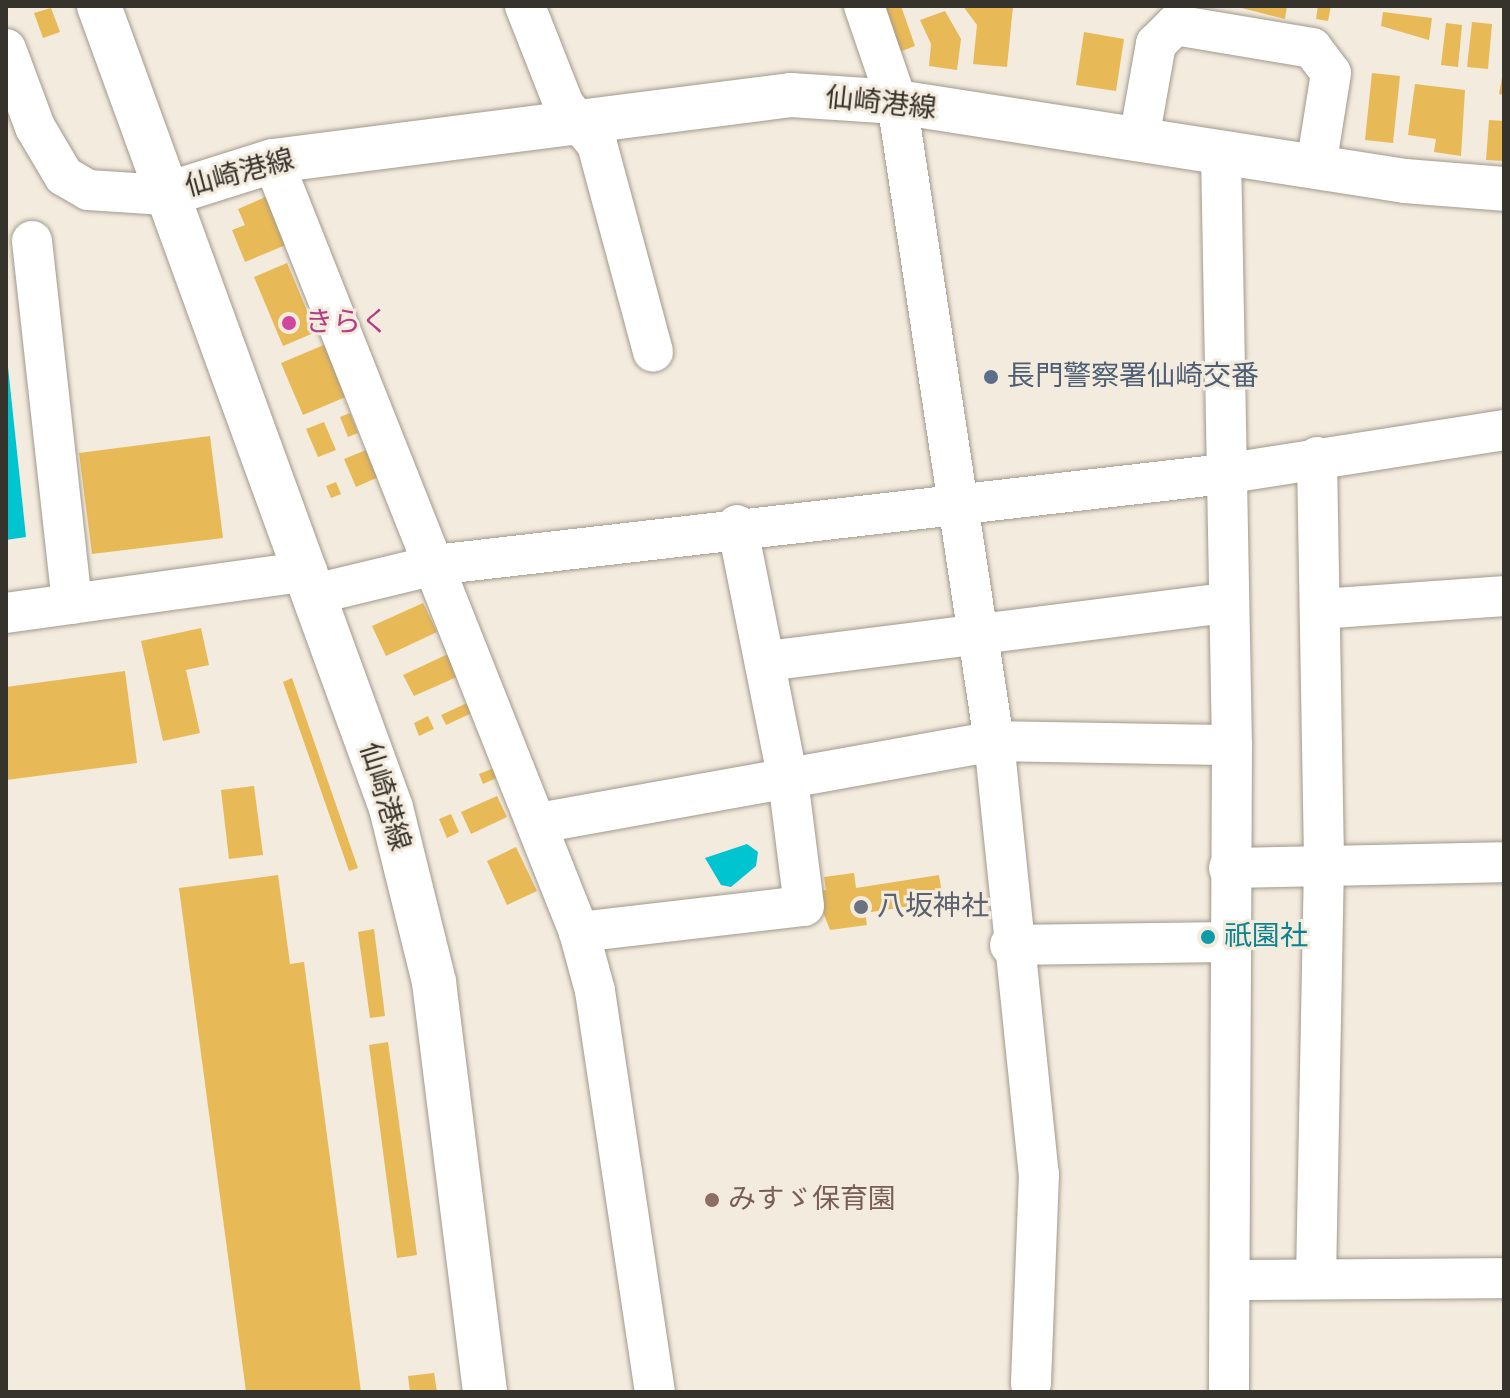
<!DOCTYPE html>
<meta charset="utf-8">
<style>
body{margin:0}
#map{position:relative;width:1510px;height:1398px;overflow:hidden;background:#f3ebdd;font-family:Spectral,"Noto Sans JP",serif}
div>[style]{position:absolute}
.water>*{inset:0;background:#00c4d0}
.building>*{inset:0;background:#e8b957}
.roads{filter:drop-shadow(0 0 2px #a1998c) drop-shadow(0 0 2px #a1998c)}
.minor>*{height:40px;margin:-20px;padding:0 20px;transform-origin:20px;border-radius:20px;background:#fff}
.major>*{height:44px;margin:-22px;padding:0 22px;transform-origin:22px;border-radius:22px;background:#fff}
.dots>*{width:22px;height:22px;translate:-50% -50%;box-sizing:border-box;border:4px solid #f3ebdd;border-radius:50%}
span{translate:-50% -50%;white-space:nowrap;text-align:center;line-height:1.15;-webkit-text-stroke:6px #f3ebdd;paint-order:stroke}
.street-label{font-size:28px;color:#36332d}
.hotel-label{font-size:28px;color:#b23c85}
.left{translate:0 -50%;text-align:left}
.service-label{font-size:28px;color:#4e5e75}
.worship-label{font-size:28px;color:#5b616d}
.culture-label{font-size:28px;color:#0d838f}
.education-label{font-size:28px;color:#785e54}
.frame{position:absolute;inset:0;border:8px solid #36332d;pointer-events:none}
</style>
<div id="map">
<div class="water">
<div style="clip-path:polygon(6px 348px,26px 537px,6px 540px)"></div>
<div style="clip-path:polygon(747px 844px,758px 852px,756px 866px,731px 887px,721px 885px,705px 858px)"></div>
</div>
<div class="building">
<div style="clip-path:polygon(883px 6px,901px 6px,915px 46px,899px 52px)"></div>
<div style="clip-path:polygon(963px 6px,1013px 6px,1007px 67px,973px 64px,977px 25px)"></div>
<div style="clip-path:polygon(1234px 6px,1287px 6px,1285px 19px)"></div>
<div style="clip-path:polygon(1318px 6px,1331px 6px,1328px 21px,1316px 19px)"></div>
<div style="clip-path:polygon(51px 8px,60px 32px,43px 38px,34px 13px)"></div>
<div style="clip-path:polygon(945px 11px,961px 39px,957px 70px,929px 66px,931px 44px,920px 20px)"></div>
<div style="clip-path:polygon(1383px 12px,1432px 18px,1429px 40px,1381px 26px)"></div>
<div style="clip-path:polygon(1472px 22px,1492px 24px,1488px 69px,1467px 67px)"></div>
<div style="clip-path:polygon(1446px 23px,1462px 25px,1458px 67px,1441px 65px)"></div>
<div style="clip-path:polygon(1084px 32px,1124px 39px,1116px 91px,1076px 85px)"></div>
<div style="clip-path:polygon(1504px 67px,1504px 95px,1499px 94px)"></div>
<div style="clip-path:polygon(1372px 73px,1400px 76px,1393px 143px,1365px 140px)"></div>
<div style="clip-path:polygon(1415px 84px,1465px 90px,1461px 156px,1434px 152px,1436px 139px,1408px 135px)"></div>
<div style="clip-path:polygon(1489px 120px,1504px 121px,1504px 161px,1486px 160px)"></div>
<div style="clip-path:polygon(268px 196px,288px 244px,245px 262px,232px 230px,245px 225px,238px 209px)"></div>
<div style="clip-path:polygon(287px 263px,316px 332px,283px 346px,254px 277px)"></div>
<div style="clip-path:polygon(326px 344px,348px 396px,303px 415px,281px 363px)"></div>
<div style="clip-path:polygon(350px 413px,358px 433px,348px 437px,340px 417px)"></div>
<div style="clip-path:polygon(324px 422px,336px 450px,318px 457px,306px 429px)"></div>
<div style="clip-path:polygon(210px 436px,223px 538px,92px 554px,79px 453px)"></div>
<div style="clip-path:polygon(371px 448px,383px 475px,356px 487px,344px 459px)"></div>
<div style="clip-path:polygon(336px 482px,341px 494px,331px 498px,326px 486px)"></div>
<div style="clip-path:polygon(423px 603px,437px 632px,386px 656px,372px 626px)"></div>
<div style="clip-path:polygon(201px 628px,209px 665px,186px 670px,200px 733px,163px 741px,141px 641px)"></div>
<div style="clip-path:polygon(448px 654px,459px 676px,414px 696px,403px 675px)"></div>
<div style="clip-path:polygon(125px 671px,137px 763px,6px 780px,6px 687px)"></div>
<div style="clip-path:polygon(292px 678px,358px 868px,349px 871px,283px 682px)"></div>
<div style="clip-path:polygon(467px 703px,472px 713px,446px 725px,441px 715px)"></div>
<div style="clip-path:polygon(428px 716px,434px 729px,419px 736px,414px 723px)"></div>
<div style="clip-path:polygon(494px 768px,499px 777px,483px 784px,479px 774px)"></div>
<div style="clip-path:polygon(254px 786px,263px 855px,229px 859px,221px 790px)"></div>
<div style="clip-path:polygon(497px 796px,507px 817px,471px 834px,461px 812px)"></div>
<div style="clip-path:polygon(451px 814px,459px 832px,447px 838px,439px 819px)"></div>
<div style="clip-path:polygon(516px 847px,537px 891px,507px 905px,487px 861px)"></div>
<div style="clip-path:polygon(854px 873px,856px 888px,939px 875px,943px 901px,865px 913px,867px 925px,830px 930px,815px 891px,826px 890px,824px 877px)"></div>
<div style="clip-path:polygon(278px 875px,290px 964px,304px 962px,361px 1392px,246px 1392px,179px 888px)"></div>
<div style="clip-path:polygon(374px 929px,385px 1016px,370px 1018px,358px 932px)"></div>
<div style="clip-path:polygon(388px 1042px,417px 1255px,397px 1258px,369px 1045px)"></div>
<div style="clip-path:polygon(434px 1373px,437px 1392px,410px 1392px,408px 1376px)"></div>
</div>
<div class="roads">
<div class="minor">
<div style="left:525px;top:6px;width:106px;rotate:68.5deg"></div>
<div style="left:564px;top:105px;width:51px;rotate:49.8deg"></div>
<div style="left:597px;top:144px;width:215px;rotate:74.9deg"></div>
<div style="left:864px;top:6px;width:102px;rotate:71deg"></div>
<div style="left:897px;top:102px;width:646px;rotate:81.37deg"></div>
<div style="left:994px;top:741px;width:435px;rotate:84.1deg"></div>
<div style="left:1039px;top:1174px;width:210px;rotate:92.2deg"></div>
<div style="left:6px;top:49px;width:83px;rotate:69.6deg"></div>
<div style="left:35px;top:127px;width:57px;rotate:59.4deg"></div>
<div style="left:64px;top:176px;width:28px;rotate:30deg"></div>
<div style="left:88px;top:190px;width:77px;rotate:3.7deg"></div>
<div style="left:1139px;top:139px;width:97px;rotate:-79.9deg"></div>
<div style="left:1156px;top:44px;width:27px;rotate:-45deg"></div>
<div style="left:1175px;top:25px;width:139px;rotate:9.5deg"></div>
<div style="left:1312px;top:48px;width:31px;rotate:53deg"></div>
<div style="left:1331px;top:73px;width:95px;rotate:99.1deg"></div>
<div style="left:1221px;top:153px;width:592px;rotate:88.94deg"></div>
<div style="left:1232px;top:745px;width:647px;rotate:90.27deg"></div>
<div style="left:273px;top:161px;width:830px;rotate:68.35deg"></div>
<div style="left:579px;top:932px;width:61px;rotate:74.8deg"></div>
<div style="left:595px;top:991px;width:405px;rotate:81.5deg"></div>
<div style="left:32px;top:241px;width:365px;rotate:83.7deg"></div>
<div style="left:315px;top:594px;width:123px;rotate:-13.6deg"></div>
<div style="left:435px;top:565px;width:794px;rotate:-6.58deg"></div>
<div style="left:1224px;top:474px;width:283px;rotate:-8.9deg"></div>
<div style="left:1320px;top:609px;width:184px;rotate:-4deg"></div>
<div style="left:6px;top:613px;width:304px;rotate:-7.9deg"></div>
<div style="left:767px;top:661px;width:465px;rotate:-7.2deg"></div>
<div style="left:539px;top:823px;width:462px;rotate:-10.2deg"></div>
<div style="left:994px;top:741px;width:238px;rotate:1deg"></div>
<div style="left:1229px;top:868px;width:275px;rotate:-1.2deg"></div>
<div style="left:579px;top:932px;width:226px;rotate:-6.6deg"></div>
<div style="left:804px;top:906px;width:127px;rotate:-97.2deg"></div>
<div style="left:788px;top:780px;width:260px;rotate:-101.3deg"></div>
<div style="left:1010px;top:945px;width:217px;rotate:-0.8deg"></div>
<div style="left:1316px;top:1279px;width:419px;rotate:-88.9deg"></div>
<div style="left:1324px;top:860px;width:403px;rotate:-91deg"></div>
<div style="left:1234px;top:1280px;width:270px;rotate:-0.4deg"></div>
</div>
<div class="major">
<div style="left:99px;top:6px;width:854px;rotate:69.99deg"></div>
<div style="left:391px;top:808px;width:179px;rotate:76.1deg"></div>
<div style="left:434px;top:982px;width:413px;rotate:82.9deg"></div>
<div style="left:165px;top:195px;width:113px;rotate:-17.5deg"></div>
<div style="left:273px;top:161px;width:522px;rotate:-7.26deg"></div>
<div style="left:791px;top:95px;width:106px;rotate:3.8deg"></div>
<div style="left:897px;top:102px;width:514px;rotate:8.84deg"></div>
<div style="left:1405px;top:181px;width:99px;rotate:4.6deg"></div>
</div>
</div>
<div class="dots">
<div style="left:289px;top:323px;background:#d1479c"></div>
<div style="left:991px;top:377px;background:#5c6f8a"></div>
<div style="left:861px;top:907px;background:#6b7280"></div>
<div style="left:1208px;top:937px;background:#0f9aa8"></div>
<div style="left:712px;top:1200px;background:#8d6e63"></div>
</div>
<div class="street-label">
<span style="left:881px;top:104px;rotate:6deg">仙崎港線</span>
<span style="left:240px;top:174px;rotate:-15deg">仙崎港線</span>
<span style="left:384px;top:797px;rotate:73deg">仙崎港線</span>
</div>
<div class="hotel-label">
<span class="left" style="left:305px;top:323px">きらく</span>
</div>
<div class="service-label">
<span class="left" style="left:1007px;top:377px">長門警察署仙崎交番</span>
</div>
<div class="worship-label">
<span class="left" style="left:877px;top:907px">八坂神社</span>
</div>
<div class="culture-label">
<span class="left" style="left:1224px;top:937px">祇園社</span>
</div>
<div class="education-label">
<span class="left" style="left:728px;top:1200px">みすゞ保育園</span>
</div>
<div class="frame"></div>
</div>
